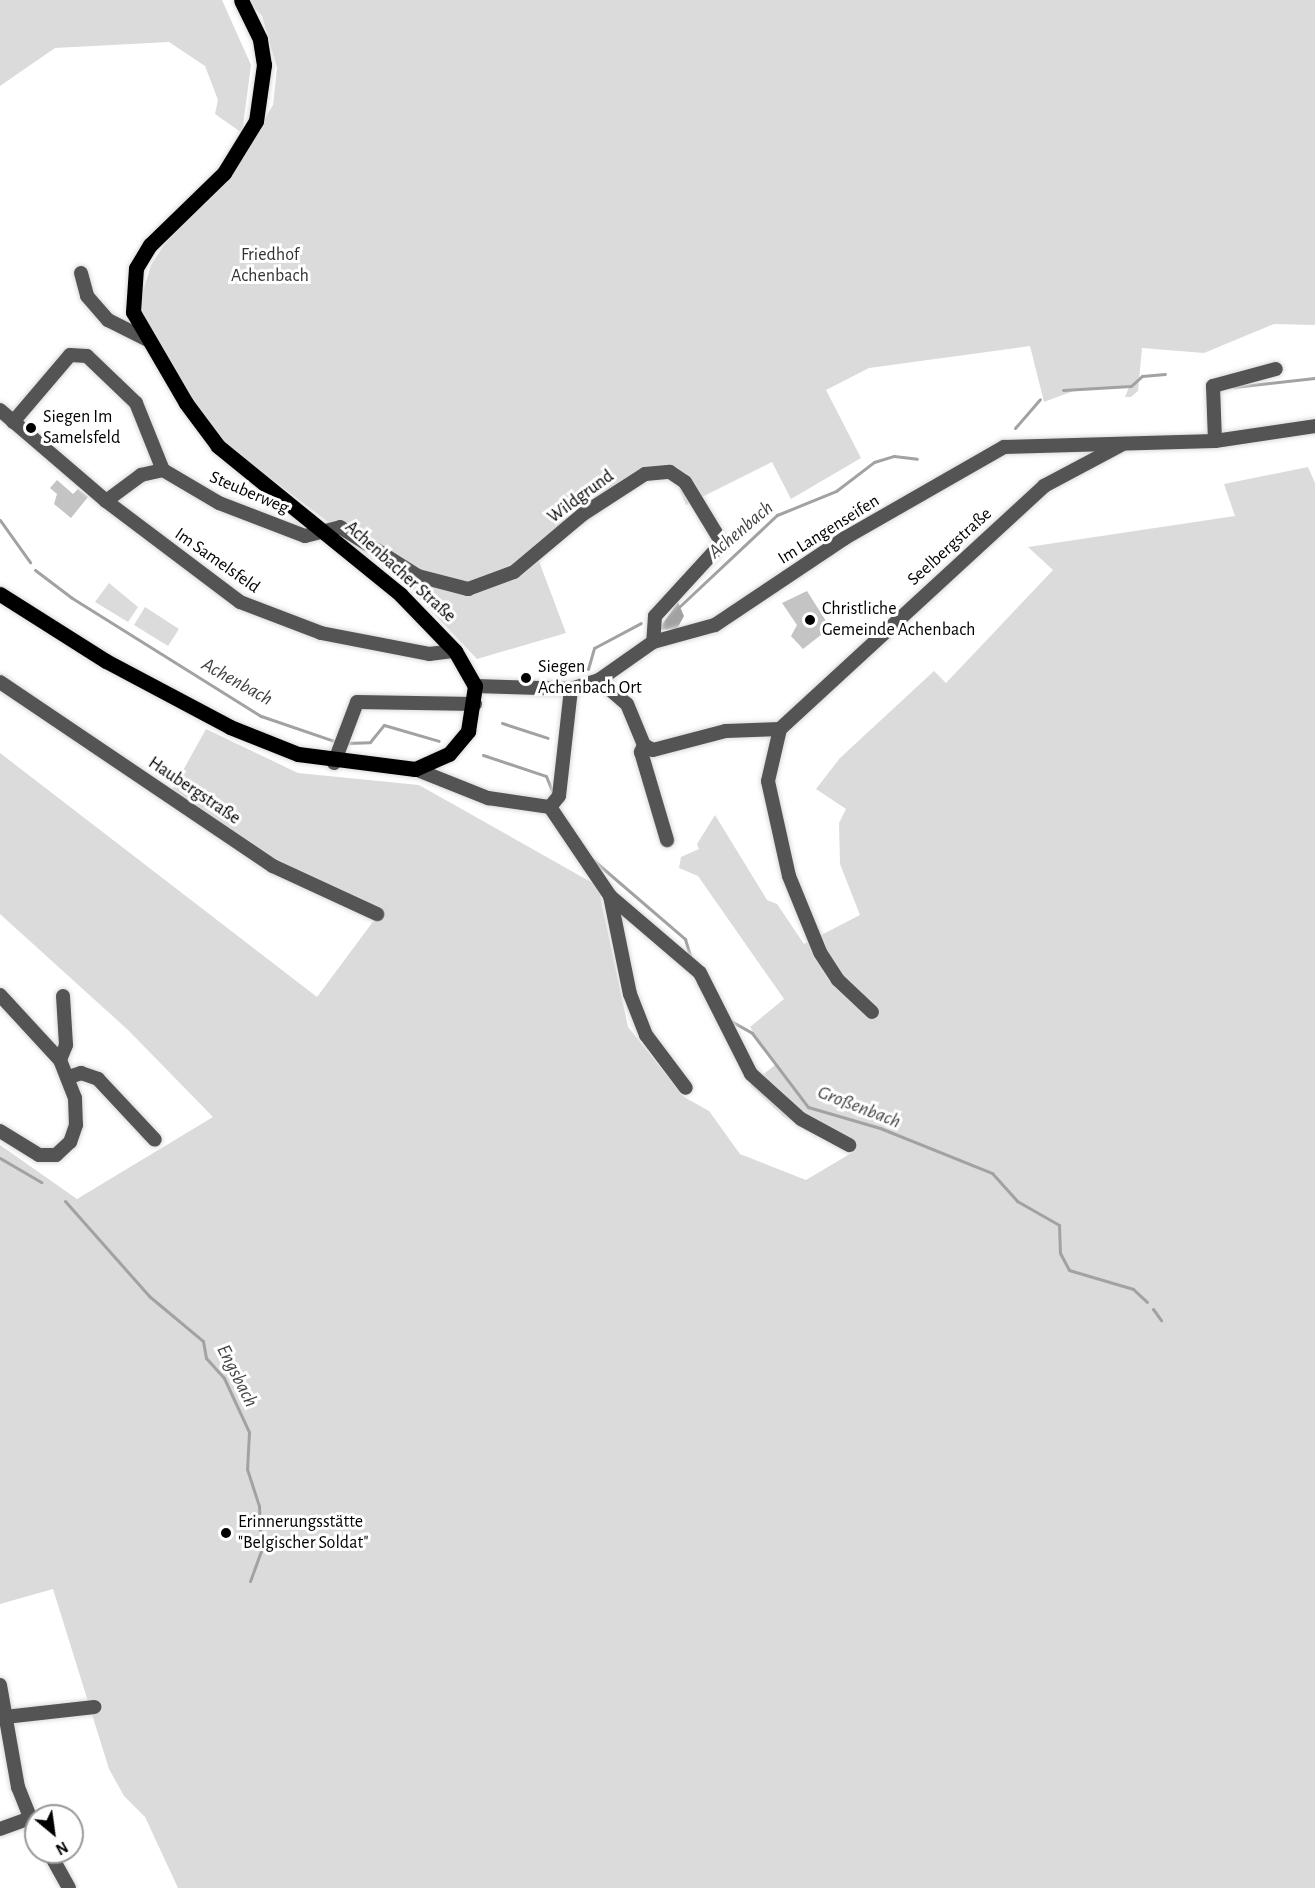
<!DOCTYPE html>
<meta charset="utf-8">
<style>
body{margin:0}
#map{position:relative;width:1315px;height:1888px;overflow:hidden;background:#fff;font-family:"Alegreya Sans",sans-serif}
div>[style]{position:absolute}
.green>*{inset:0;background:#dbdbdb}
.water>*{inset:0;background:#a2a2a2}
.stream>*{height:3px;margin:-1.5px;padding:0 1.5px;transform-origin:1.5px;border-radius:1.5px;background:#a2a2a2}
.building>*{inset:0;background:#c4c4c4}
.roads{filter:drop-shadow(0 0 2px #dbdbdb) drop-shadow(0 0 2px #dbdbdb)}
.minor>*{height:14px;margin:-7px;padding:0 7px;transform-origin:7px;border-radius:7px;background:#545454}
.major>*{height:15px;margin:-7.5px;padding:0 7.5px;transform-origin:7.5px;border-radius:7.5px;background:#000}
.dots>*{width:16px;height:16px;translate:-50% -50%;box-sizing:border-box;border:3px solid #fff;border-radius:50%}
span{translate:-50% -50%;white-space:nowrap;text-align:center;line-height:1.15;-webkit-text-stroke:6px #fff;paint-order:stroke}
.park-label{font-size:18px;color:#323232}
.poi-label{font-size:18px;color:#000}
.left{translate:0 -50%;text-align:left}
.street-label{font-size:18px;color:#000}
.water-label{font-size:20px;color:#434343;font-style:italic}
.north{position:absolute;left:24px;top:1804px;width:60px;height:60px;box-sizing:border-box;background:#fff;border:2px solid #999;border-radius:50%;rotate:151deg;font-size:16px;font-weight:700;line-height:24px;text-align:center;color:#000}
.north::after{content:'';display:block;margin:auto;width:21px;height:27px;background:#000;clip-path:polygon(50% 0,100% 100%,50% 72%,0 100%)}
</style>
<div id="map">
<div class="green">
<div style="clip-path:polygon(0 0,222px 0,251px 65px,242px 133px,215px 114px,218px 100px,205px 66px,169px 42px,55px 48px,0 86px)"></div>
<div style="clip-path:polygon(247px 0,1315px 0,1315px 325px,1274px 324px,1204px 353px,1142px 348px,1138px 391px,1131px 397px,1125px 397px,1129px 387px,1079px 389px,1044px 402px,1030px 346px,869px 368px,826px 390px,861px 458px,791px 499px,772px 462px,686px 505px,676px 481px,653px 476px,537px 556px,566px 633px,477px 659px,394px 572px,216px 437px,138px 309px,151px 265px,164px 245px,233px 171px,273px 105px,277px 68px,262px 16px)"></div>
<div style="clip-path:polygon(1308px 467px,1315px 483px,1315px 1888px,178px 1888px,145px 1817px,124px 1796px,109px 1769px,53px 1589px,0 1604px,0 1145px,77px 1199px,213px 1117px,128px 1030px,0 914px,0 753px,317px 997px,375px 919px,263px 862px,171px 792px,206px 729px,298px 773px,419px 785px,598px 886px,628px 1027px,684px 1097px,709px 1111px,740px 1154px,806px 1180px,853px 1152px,784px 1117px,750px 1085px,775px 1065px,750px 1027px,784px 999px,698px 876px,679px 868px,681px 857px,699px 849px,697px 844px,715px 815px,767px 900px,777px 904px,804px 944px,860px 915px,840px 864px,839px 823px,846px 809px,816px 789px,840px 758px,934px 671px,946px 683px,1053px 570px,1028px 547px,1235px 516px,1224px 484px)"></div>
<div style="clip-path:polygon(109px 583px,138px 607px,128px 622px,95px 602px)"></div>
<div style="clip-path:polygon(145px 607px,179px 629px,168px 646px,134px 625px)"></div>
</div>
<div class="water">
<div style="clip-path:polygon(678px 602px,684px 616px,677px 629px,658px 630px)"></div>
</div>
<div class="stream">
<div style="left:1234px;top:387px;width:81px;rotate:-6.3deg"></div>
<div style="left:1063px;top:390px;width:68px;rotate:-3.4deg"></div>
<div style="left:1131px;top:386px;width:15px;rotate:-42deg"></div>
<div style="left:1142px;top:376px;width:23px;rotate:-5deg"></div>
<div style="left:1015px;top:428px;width:38px;rotate:-49deg"></div>
<div style="left:0;top:520px;width:52px;rotate:54.5deg"></div>
<div style="left:35px;top:570px;width:46px;rotate:37.1deg"></div>
<div style="left:72px;top:598px;width:223px;rotate:32deg"></div>
<div style="left:261px;top:716px;width:80px;rotate:18.9deg"></div>
<div style="left:680px;top:606px;width:133px;rotate:-43.2deg"></div>
<div style="left:777px;top:515px;width:64px;rotate:-22.1deg"></div>
<div style="left:836px;top:491px;width:48px;rotate:-37.3deg"></div>
<div style="left:874px;top:462px;width:21px;rotate:-17deg"></div>
<div style="left:894px;top:456px;width:23px;rotate:7deg"></div>
<div style="left:588px;top:669px;width:22px;rotate:-74deg"></div>
<div style="left:594px;top:648px;width:53px;rotate:-28deg"></div>
<div style="left:502px;top:723px;width:48px;rotate:18.1deg"></div>
<div style="left:347px;top:743px;width:23px;rotate:-2deg"></div>
<div style="left:370px;top:742px;width:22px;rotate:-51deg"></div>
<div style="left:384px;top:725px;width:57px;rotate:16.2deg"></div>
<div style="left:483px;top:755px;width:66px;rotate:18.4deg"></div>
<div style="left:546px;top:776px;width:22px;rotate:68deg"></div>
<div style="left:592px;top:859px;width:123px;rotate:40.7deg"></div>
<div style="left:685px;top:939px;width:21px;rotate:73deg"></div>
<div style="left:698px;top:983px;width:25px;rotate:61deg"></div>
<div style="left:729px;top:1020px;width:26px;rotate:29deg"></div>
<div style="left:752px;top:1033px;width:93px;rotate:52.9deg"></div>
<div style="left:808px;top:1107px;width:75px;rotate:16.3deg"></div>
<div style="left:880px;top:1128px;width:121px;rotate:21.9deg"></div>
<div style="left:992px;top:1173px;width:38px;rotate:48deg"></div>
<div style="left:1017px;top:1201px;width:48px;rotate:29.7deg"></div>
<div style="left:1059px;top:1225px;width:28px;rotate:88deg"></div>
<div style="left:1060px;top:1253px;width:19px;rotate:62deg"></div>
<div style="left:1069px;top:1270px;width:67px;rotate:16.5deg"></div>
<div style="left:1133px;top:1289px;width:19px;rotate:43deg"></div>
<div style="left:0;top:1158px;width:48px;rotate:30.3deg"></div>
<div style="left:65px;top:1201px;width:127px;rotate:48.5deg"></div>
<div style="left:149px;top:1296px;width:70px;rotate:39.8deg"></div>
<div style="left:203px;top:1341px;width:17px;rotate:80deg"></div>
<div style="left:206px;top:1358px;width:27px;rotate:48deg"></div>
<div style="left:224px;top:1378px;width:60px;rotate:65.2deg"></div>
<div style="left:249px;top:1432px;width:37px;rotate:93deg"></div>
<div style="left:247px;top:1469px;width:39px;rotate:72deg"></div>
<div style="left:259px;top:1506px;width:45px;rotate:87.5deg"></div>
<div style="left:261px;top:1551px;width:32px;rotate:110deg"></div>
<div style="left:1153px;top:1309px;width:14px;rotate:54deg"></div>
</div>
<div class="building">
<div style="clip-path:polygon(57px 480px,73px 494px,78px 489px,88px 497px,71px 518px,54px 504px,57px 494px,50px 488px)"></div>
<div style="clip-path:polygon(807px 591px,826px 621px,826px 631px,803px 649px,791px 636px,797px 625px,782px 603px)"></div>
</div>
<div class="roads">
<div class="minor">
<div style="left:81px;top:273px;width:24px;rotate:75deg"></div>
<div style="left:87px;top:296px;width:32px;rotate:49deg"></div>
<div style="left:108px;top:320px;width:45px;rotate:26.6deg"></div>
<div style="left:0;top:410px;width:140px;rotate:40.6deg"></div>
<div style="left:106px;top:501px;width:168px;rotate:37deg"></div>
<div style="left:240px;top:602px;width:87px;rotate:20.9deg"></div>
<div style="left:321px;top:633px;width:110px;rotate:11deg"></div>
<div style="left:429px;top:654px;width:26px;rotate:-7deg"></div>
<div style="left:13px;top:422px;width:88px;rotate:-49.6deg"></div>
<div style="left:70px;top:355px;width:17px;rotate:3deg"></div>
<div style="left:87px;top:356px;width:68px;rotate:43.8deg"></div>
<div style="left:136px;top:403px;width:72px;rotate:68.1deg"></div>
<div style="left:1215px;top:441px;width:55px;rotate:-92.1deg"></div>
<div style="left:1213px;top:386px;width:65px;rotate:-15.1deg"></div>
<div style="left:106px;top:501px;width:44px;rotate:-36.6deg"></div>
<div style="left:141px;top:475px;width:23px;rotate:-13deg"></div>
<div style="left:163px;top:470px;width:65px;rotate:30.5deg"></div>
<div style="left:219px;top:503px;width:92px;rotate:21deg"></div>
<div style="left:305px;top:536px;width:36px;rotate:-14deg"></div>
<div style="left:340px;top:527px;width:92px;rotate:32.1deg"></div>
<div style="left:418px;top:576px;width:52px;rotate:14.6deg"></div>
<div style="left:468px;top:589px;width:49px;rotate:-20.3deg"></div>
<div style="left:514px;top:572px;width:90px;rotate:-40deg"></div>
<div style="left:583px;top:514px;width:74px;rotate:-32.8deg"></div>
<div style="left:645px;top:474px;width:25px;rotate:-5deg"></div>
<div style="left:670px;top:472px;width:18px;rotate:34deg"></div>
<div style="left:685px;top:482px;width:71px;rotate:58.8deg"></div>
<div style="left:722px;top:543px;width:99px;rotate:132.5deg"></div>
<div style="left:655px;top:616px;width:26px;rotate:94deg"></div>
<div style="left:599px;top:680px;width:37px;rotate:41deg"></div>
<div style="left:627px;top:704px;width:44px;rotate:67.5deg"></div>
<div style="left:644px;top:745px;width:10px;rotate:29deg"></div>
<div style="left:653px;top:750px;width:75px;rotate:-14.6deg"></div>
<div style="left:726px;top:731px;width:54px;rotate:-2.1deg"></div>
<div style="left:0;top:682px;width:329px;rotate:34deg"></div>
<div style="left:273px;top:866px;width:115px;rotate:24.8deg"></div>
<div style="left:475px;top:686px;width:96px;rotate:1.8deg"></div>
<div style="left:571px;top:689px;width:29px;rotate:-18deg"></div>
<div style="left:599px;top:680px;width:66px;rotate:-35.1deg"></div>
<div style="left:653px;top:642px;width:64px;rotate:-15.3deg"></div>
<div style="left:715px;top:625px;width:156px;rotate:-33.8deg"></div>
<div style="left:845px;top:538px;width:183px;rotate:-29.8deg"></div>
<div style="left:1004px;top:447px;width:211px;rotate:-1.6deg"></div>
<div style="left:1215px;top:441px;width:101px;rotate:-8.5deg"></div>
<div style="left:644px;top:745px;width:8px;rotate:113deg"></div>
<div style="left:641px;top:752px;width:92px;rotate:73.5deg"></div>
<div style="left:334px;top:763px;width:65px;rotate:-69.3deg"></div>
<div style="left:357px;top:702px;width:118px;rotate:1deg"></div>
<div style="left:415px;top:769px;width:79px;rotate:21.7deg"></div>
<div style="left:488px;top:798px;width:63px;rotate:8.3deg"></div>
<div style="left:550px;top:807px;width:107px;rotate:56deg"></div>
<div style="left:610px;top:896px;width:118px;rotate:40.5deg"></div>
<div style="left:700px;top:973px;width:113px;rotate:63.2deg"></div>
<div style="left:751px;top:1074px;width:67px;rotate:42deg"></div>
<div style="left:801px;top:1119px;width:55px;rotate:28.4deg"></div>
<div style="left:550px;top:807px;width:14px;rotate:-51deg"></div>
<div style="left:559px;top:796px;width:108px;rotate:-83.6deg"></div>
<div style="left:610px;top:896px;width:100px;rotate:78.5deg"></div>
<div style="left:630px;top:994px;width:44px;rotate:68.7deg"></div>
<div style="left:646px;top:1035px;width:66px;rotate:53deg"></div>
<div style="left:0;top:995px;width:88px;rotate:47.3deg"></div>
<div style="left:60px;top:1060px;width:41px;rotate:68.5deg"></div>
<div style="left:75px;top:1098px;width:27px;rotate:88deg"></div>
<div style="left:76px;top:1125px;width:18px;rotate:109deg"></div>
<div style="left:70px;top:1142px;width:19px;rotate:137deg"></div>
<div style="left:56px;top:1155px;width:17px;rotate:180deg"></div>
<div style="left:39px;top:1155px;width:46px;rotate:-148.4deg"></div>
<div style="left:872px;top:1012px;width:47px;rotate:-136.7deg"></div>
<div style="left:838px;top:980px;width:33px;rotate:-123deg"></div>
<div style="left:820px;top:952px;width:82px;rotate:-112.2deg"></div>
<div style="left:789px;top:876px;width:97px;rotate:-102.5deg"></div>
<div style="left:768px;top:781px;width:53px;rotate:-77deg"></div>
<div style="left:780px;top:729px;width:359px;rotate:-42.6deg"></div>
<div style="left:1044px;top:486px;width:87px;rotate:-28deg"></div>
<div style="left:60px;top:1060px;width:16px;rotate:-68deg"></div>
<div style="left:66px;top:1045px;width:49px;rotate:-93.5deg"></div>
<div style="left:69px;top:1077px;width:13px;rotate:-18deg"></div>
<div style="left:81px;top:1073px;width:18px;rotate:19deg"></div>
<div style="left:98px;top:1079px;width:83px;rotate:46.9deg"></div>
<div style="left:0;top:1685px;width:104px;rotate:80deg"></div>
<div style="left:18px;top:1787px;width:48px;rotate:68.2deg"></div>
<div style="left:0;top:1713px;width:6px;rotate:39deg"></div>
<div style="left:5px;top:1717px;width:90px;rotate:-6.4deg"></div>
<div style="left:0;top:1829px;width:30px;rotate:-20deg"></div>
<div style="left:49px;top:1852px;width:41px;rotate:60.9deg"></div>
</div>
<div class="major">
<div style="left:0;top:594px;width:125px;rotate:32.3deg"></div>
<div style="left:106px;top:661px;width:140px;rotate:28deg"></div>
<div style="left:230px;top:727px;width:73px;rotate:21.7deg"></div>
<div style="left:298px;top:754px;width:118px;rotate:7.3deg"></div>
<div style="left:415px;top:769px;width:37px;rotate:-24deg"></div>
<div style="left:449px;top:754px;width:30px;rotate:-50deg"></div>
<div style="left:468px;top:731px;width:46px;rotate:-81.2deg"></div>
<div style="left:475px;top:686px;width:40px;rotate:-119.7deg"></div>
<div style="left:455px;top:651px;width:79px;rotate:-134deg"></div>
<div style="left:400px;top:594px;width:235px;rotate:-140.9deg"></div>
<div style="left:218px;top:446px;width:54px;rotate:-126.7deg"></div>
<div style="left:186px;top:403px;width:105px;rotate:-120.2deg"></div>
<div style="left:133px;top:312px;width:44px;rotate:-86.1deg"></div>
<div style="left:136px;top:268px;width:27px;rotate:-59deg"></div>
<div style="left:150px;top:245px;width:103px;rotate:-44.2deg"></div>
<div style="left:224px;top:173px;width:61px;rotate:-58.4deg"></div>
<div style="left:256px;top:121px;width:57px;rotate:-81.9deg"></div>
<div style="left:264px;top:65px;width:26px;rotate:-99deg"></div>
<div style="left:260px;top:39px;width:43px;rotate:-116deg"></div>
</div>
</div>
<div class="dots">
<div style="left:31px;top:428px;background:#000"></div>
<div style="left:810px;top:620px;background:#000"></div>
<div style="left:526px;top:678px;background:#000"></div>
<div style="left:226px;top:1533px;background:#000"></div>
</div>
<div class="park-label">
<span style="left:270px;top:266px">Friedhof<br>Achenbach</span>
</div>
<div class="poi-label">
<span class="left" style="left:43px;top:428px">Siegen Im<br>Samelsfeld</span>
<span class="left" style="left:822px;top:620px">Christliche<br>Gemeinde Achenbach</span>
<span class="left" style="left:538px;top:678px">Siegen<br>Achenbach Ort</span>
<span class="left" style="left:238px;top:1533px">Erinnerungsstätte<br>"Belgischer Soldat"</span>
</div>
<div class="street-label">
<span style="left:249px;top:493px;rotate:23deg">Steuberweg</span>
<span style="left:581px;top:497px;rotate:-36deg">Wildgrund</span>
<span style="left:829px;top:530px;rotate:-32deg">Im Langenseifen</span>
<span style="left:950px;top:547px;rotate:-42deg">Seelbergstraße</span>
<span style="left:217px;top:561px;rotate:35deg">Im Samelsfeld</span>
<span style="left:400px;top:572px;rotate:42deg">Achenbacher Straße</span>
<span style="left:194px;top:791px;rotate:34deg">Haubergstraße</span>
</div>
<div class="water-label">
<span style="left:741px;top:530px;rotate:-40deg">Achenbach</span>
<span style="left:237px;top:682px;rotate:29deg">Achenbach</span>
<span style="left:859px;top:1107px;rotate:21deg">Großenbach</span>
<span style="left:237px;top:1376px;rotate:63deg">Engsbach</span>
</div>
<div class="north">N</div>
</div>
